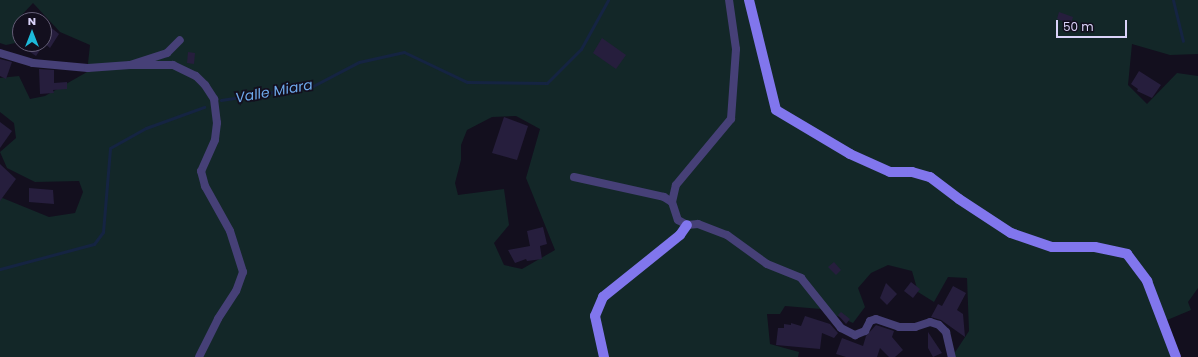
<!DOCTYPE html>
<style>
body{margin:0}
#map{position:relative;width:1198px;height:357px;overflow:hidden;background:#130f1e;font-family:Poppins,sans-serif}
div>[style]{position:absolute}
.green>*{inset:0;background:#132728}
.stream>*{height:3px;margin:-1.5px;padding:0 1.5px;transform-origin:1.5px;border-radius:1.5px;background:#152442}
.building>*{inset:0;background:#261e3d}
.street>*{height:8px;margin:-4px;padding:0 4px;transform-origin:4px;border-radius:4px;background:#464077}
.secondary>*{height:10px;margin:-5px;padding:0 5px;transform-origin:5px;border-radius:5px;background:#8176ed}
span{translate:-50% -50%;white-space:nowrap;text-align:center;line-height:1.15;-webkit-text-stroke:3.5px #130f1e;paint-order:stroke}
.water-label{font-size:14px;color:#6ea9eb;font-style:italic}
.north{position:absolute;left:12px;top:12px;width:40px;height:40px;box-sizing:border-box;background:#130f1e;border:1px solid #635d76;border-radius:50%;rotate:0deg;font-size:11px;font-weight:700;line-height:16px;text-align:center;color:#dad3f9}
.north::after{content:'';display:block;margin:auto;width:14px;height:18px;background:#1dbada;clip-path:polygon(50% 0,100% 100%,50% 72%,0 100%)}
.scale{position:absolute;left:1056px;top:20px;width:71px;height:18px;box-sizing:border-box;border:2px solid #dad3f9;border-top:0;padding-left:5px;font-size:12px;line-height:14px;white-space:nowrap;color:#dad3f9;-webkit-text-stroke:3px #130f1e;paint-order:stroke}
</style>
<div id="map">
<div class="green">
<div style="clip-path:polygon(evenodd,0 0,1198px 0,1198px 54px,1170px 55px,1132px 44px,1128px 85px,1147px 104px,1177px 73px,1198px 76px,1198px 288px,1188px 302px,1191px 310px,1160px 323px,1173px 357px,952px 357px,969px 331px,967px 278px,948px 277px,934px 302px,918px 292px,912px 271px,888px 265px,871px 273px,858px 288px,865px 307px,853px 323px,821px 309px,785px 306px,780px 314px,767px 314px,770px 344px,799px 352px,798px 357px,0 357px,0 197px,49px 217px,75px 213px,83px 192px,79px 181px,35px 182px,7px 168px,0 152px,16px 138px,14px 123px,0 112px,0 78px,19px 76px,30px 99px,45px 96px,87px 72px,90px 45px,60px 32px,33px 3px,19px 18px,20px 42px,6px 45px,0 43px,0 0,516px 116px,540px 129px,526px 178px,555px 250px,522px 269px,504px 265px,494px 243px,509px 225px,504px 189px,458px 195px,455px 183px,461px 160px,461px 145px,467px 130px,492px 117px,516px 116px)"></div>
</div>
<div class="stream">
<div style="left:1173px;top:0;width:42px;rotate:76.3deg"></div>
<div style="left:221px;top:100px;width:93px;rotate:-8.7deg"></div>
<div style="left:313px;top:86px;width:52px;rotate:-27.6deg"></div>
<div style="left:359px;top:62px;width:46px;rotate:-12.5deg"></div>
<div style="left:404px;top:52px;width:70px;rotate:25.5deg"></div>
<div style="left:467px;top:82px;width:80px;rotate:0.7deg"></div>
<div style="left:547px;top:83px;width:48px;rotate:-45deg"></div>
<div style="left:581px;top:49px;width:56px;rotate:-61.1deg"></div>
<div style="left:0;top:269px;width:97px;rotate:-14.9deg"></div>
<div style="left:94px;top:244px;width:15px;rotate:-53deg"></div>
<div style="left:103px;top:232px;width:84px;rotate:-85.2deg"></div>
<div style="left:110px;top:148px;width:41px;rotate:-29.1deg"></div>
<div style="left:146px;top:128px;width:62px;rotate:-19.9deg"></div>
</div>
<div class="building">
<div style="clip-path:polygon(1059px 12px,1073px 17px,1071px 24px,1057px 19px)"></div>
<div style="clip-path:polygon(44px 22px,59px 34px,50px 48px,44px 43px)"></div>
<div style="clip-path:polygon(602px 38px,626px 55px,616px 69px,593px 53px)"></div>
<div style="clip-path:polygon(18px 44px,44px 44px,36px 56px)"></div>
<div style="clip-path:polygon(188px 52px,195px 53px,194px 64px,187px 63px)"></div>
<div style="clip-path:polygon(0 59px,12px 62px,6px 79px,0 76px)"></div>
<div style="clip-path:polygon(39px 69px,54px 70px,54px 83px,67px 82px,67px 89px,53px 90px,54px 93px,40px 94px)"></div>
<div style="clip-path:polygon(1139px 71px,1161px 85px,1152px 98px,1137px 91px,1138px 89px,1131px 84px)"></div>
<div style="clip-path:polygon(504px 117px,528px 126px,517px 160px,492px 153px)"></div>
<div style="clip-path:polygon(0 122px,12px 131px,0 148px)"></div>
<div style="clip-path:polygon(0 164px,16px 179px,0 201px)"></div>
<div style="clip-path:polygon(29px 188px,53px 190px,54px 204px,29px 202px)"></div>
<div style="clip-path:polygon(543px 227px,547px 244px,540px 246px,542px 259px,527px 261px,526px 259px,515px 263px,508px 250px,530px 246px,527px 231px)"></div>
<div style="clip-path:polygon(834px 262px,841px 270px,836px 275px,828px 267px)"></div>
<div style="clip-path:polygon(911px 282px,920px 289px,913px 298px,904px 291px)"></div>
<div style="clip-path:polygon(886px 283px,897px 294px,887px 305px,880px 298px)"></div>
<div style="clip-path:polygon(953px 286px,966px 293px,957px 310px,963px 314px,965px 337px,941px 320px,931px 317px,938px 304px,942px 306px)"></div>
<div style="clip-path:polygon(841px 312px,850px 319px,846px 324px,838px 315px)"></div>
<div style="clip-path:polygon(805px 316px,830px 324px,838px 333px,834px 338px,822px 333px,820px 349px,776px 345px,778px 328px,784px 328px,784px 324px,791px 325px,791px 323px,801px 326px)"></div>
<div style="clip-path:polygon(876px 325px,894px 331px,892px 337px,903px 350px,895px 357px,889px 357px,880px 348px,877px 357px,846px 357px,836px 354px,842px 338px,863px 346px,866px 336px)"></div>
<div style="clip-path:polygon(928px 332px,942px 353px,933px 357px,928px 348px)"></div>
</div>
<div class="street">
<div style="left:0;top:53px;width:34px;rotate:17deg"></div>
<div style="left:33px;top:63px;width:55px;rotate:5.2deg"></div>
<div style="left:88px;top:68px;width:42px;rotate:-4.1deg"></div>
<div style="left:130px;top:65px;width:39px;rotate:-18deg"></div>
<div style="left:167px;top:53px;width:18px;rotate:-45deg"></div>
<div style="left:130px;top:65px;width:43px"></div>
<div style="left:173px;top:65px;width:25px;rotate:26deg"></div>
<div style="left:196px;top:76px;width:13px;rotate:45deg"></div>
<div style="left:205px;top:85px;width:17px;rotate:57deg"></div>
<div style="left:214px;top:99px;width:24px;rotate:83deg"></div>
<div style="left:217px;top:123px;width:17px;rotate:97deg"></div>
<div style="left:215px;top:140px;width:34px;rotate:114deg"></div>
<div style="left:201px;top:171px;width:16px;rotate:75deg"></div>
<div style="left:205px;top:186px;width:51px;rotate:60.9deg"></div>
<div style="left:230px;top:231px;width:43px;rotate:72.4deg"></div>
<div style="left:243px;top:272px;width:20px;rotate:110deg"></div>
<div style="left:236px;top:291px;width:33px;rotate:123deg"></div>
<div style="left:218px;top:319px;width:42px;rotate:116.6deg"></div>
<div style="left:574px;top:177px;width:92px;rotate:12.5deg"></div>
<div style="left:664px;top:197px;width:9px;rotate:32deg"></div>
<div style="left:672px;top:202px;width:19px;rotate:72deg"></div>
<div style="left:678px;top:220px;width:10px;rotate:29deg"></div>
<div style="left:687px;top:225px;width:11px;rotate:-5deg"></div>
<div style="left:698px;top:224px;width:31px;rotate:21deg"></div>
<div style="left:727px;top:235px;width:49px;rotate:35.9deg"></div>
<div style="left:767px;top:264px;width:37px;rotate:22deg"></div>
<div style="left:801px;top:278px;width:64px;rotate:51.3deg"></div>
<div style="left:841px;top:328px;width:16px;rotate:27deg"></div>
<div style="left:855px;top:335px;width:11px;rotate:-22deg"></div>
<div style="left:865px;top:331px;width:11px;rotate:-63deg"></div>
<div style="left:870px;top:321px;width:6px;rotate:-18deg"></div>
<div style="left:876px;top:319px;width:24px;rotate:19deg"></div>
<div style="left:899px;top:327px;width:16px"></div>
<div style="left:915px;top:327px;width:16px;rotate:-18deg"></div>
<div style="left:930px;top:322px;width:9px;rotate:18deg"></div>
<div style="left:939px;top:325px;width:10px;rotate:45deg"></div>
<div style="left:946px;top:332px;width:26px;rotate:77deg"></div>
<div style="left:672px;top:202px;width:17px;rotate:-77deg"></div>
<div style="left:676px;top:185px;width:86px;rotate:-50.2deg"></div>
<div style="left:731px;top:119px;width:70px;rotate:-85.9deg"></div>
<div style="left:736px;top:49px;width:49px;rotate:-98.1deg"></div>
</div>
<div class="secondary">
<div style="left:749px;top:0;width:113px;rotate:76.2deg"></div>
<div style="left:776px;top:110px;width:86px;rotate:30.7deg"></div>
<div style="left:850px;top:154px;width:44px;rotate:24.2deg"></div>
<div style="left:890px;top:172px;width:22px"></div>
<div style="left:912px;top:172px;width:19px;rotate:16deg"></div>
<div style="left:930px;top:177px;width:36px;rotate:37deg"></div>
<div style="left:959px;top:199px;width:62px;rotate:33.2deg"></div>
<div style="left:1011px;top:233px;width:43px;rotate:18.9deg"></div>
<div style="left:1052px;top:247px;width:43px"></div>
<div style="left:1095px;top:247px;width:33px;rotate:12deg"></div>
<div style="left:1127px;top:254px;width:34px;rotate:53deg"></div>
<div style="left:1147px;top:281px;width:81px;rotate:69.1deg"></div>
<div style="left:604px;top:357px;width:42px;rotate:-102.4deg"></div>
<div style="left:595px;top:316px;width:21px;rotate:-67deg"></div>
<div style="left:603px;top:297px;width:99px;rotate:-38.8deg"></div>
<div style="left:680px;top:235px;width:12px;rotate:-55deg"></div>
</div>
<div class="water-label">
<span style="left:274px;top:91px;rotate:-10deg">Valle Miara</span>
</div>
<div class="north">N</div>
<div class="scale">50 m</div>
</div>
